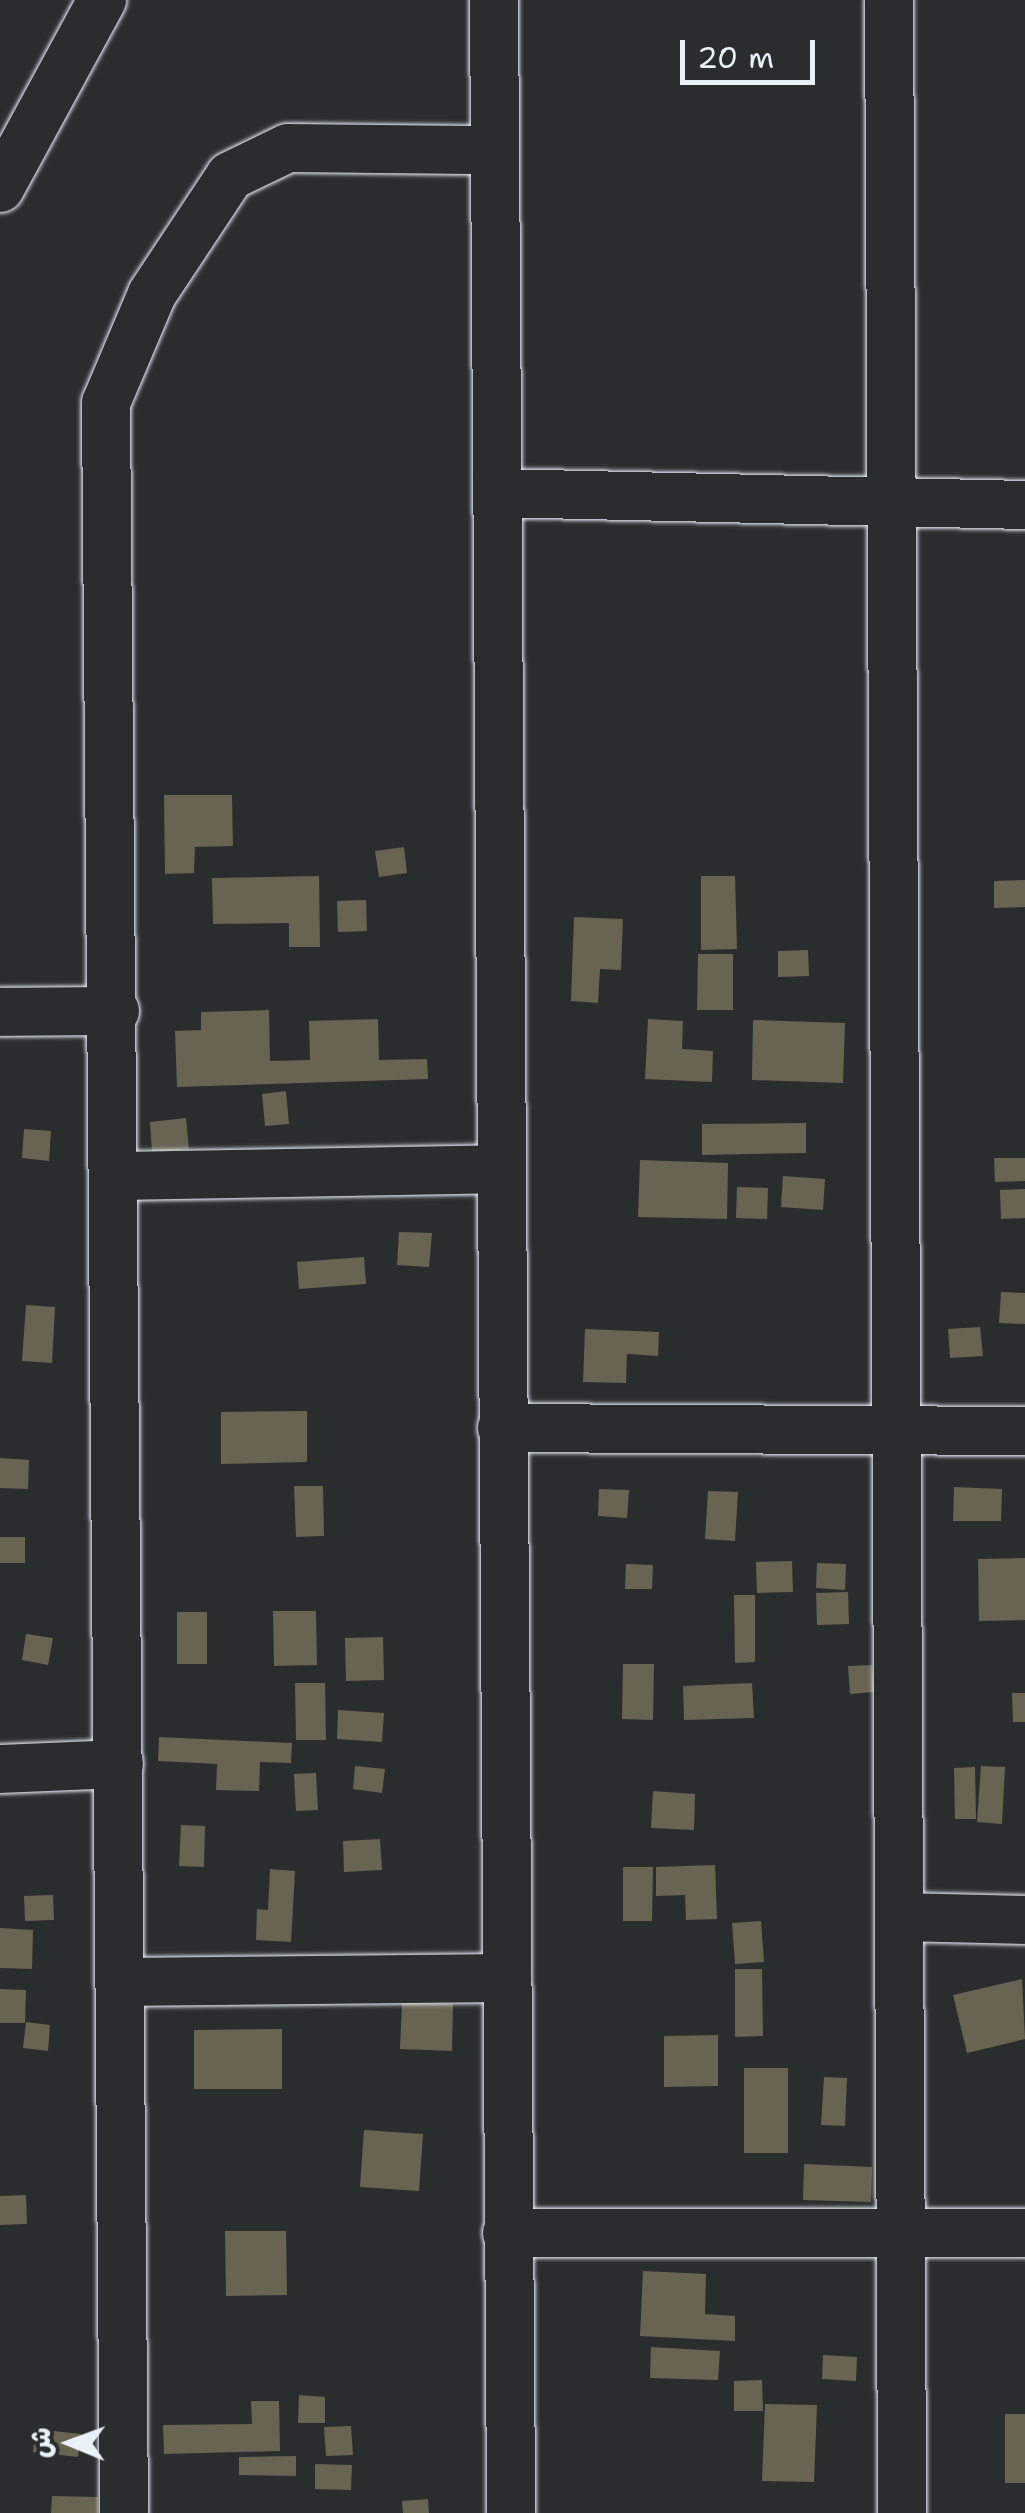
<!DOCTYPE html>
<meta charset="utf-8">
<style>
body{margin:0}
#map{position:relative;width:1025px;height:2513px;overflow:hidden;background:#2a2d2e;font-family:"Shantell Sans","Playpen Sans Arabic",sans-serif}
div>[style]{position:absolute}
.building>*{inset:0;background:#696352}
.roads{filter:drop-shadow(0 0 2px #e8f1f8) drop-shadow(0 0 2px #e8f1f8)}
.minor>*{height:48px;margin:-24px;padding:0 24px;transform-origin:24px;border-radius:24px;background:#2a2d2e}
span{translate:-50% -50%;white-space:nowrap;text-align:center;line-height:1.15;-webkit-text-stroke:8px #2a2d2e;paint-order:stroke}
.north{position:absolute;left:20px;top:2393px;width:100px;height:100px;-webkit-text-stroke:8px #2a2d2e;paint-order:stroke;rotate:271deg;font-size:28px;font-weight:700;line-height:40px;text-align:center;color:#e8f1f8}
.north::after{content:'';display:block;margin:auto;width:35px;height:45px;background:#e8f1f8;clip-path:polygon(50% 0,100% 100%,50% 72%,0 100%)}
.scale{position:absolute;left:680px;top:40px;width:135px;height:45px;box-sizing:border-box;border:5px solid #e8f1f8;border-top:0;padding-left:12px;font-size:30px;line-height:35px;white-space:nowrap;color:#e8f1f8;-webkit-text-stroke:8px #2a2d2e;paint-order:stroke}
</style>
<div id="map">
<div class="building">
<div style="clip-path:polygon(164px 795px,232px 795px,233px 846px,195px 847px,194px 873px,165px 874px)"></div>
<div style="clip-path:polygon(404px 847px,407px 873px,379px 877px,375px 851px)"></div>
<div style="clip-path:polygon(319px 876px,320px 947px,289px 947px,289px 923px,213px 924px,212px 878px)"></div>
<div style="clip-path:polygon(701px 876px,735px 876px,737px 949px,701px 950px)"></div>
<div style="clip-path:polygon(1025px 880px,1025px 907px,994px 908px,994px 881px)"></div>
<div style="clip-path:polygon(366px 900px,367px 931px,338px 932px,337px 901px)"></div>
<div style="clip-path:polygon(574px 917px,623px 919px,621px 970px,600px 969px,598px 1003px,571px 1001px)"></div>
<div style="clip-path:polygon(808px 950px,809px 976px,778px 977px,778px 951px)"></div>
<div style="clip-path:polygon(698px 954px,733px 954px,733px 1010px,697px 1010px)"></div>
<div style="clip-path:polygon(269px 1010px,270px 1061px,310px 1060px,309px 1021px,378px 1019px,379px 1060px,427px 1059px,428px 1079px,177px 1087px,175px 1031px,201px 1030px,201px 1012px)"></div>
<div style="clip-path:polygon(648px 1019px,683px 1021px,682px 1049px,713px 1051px,712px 1082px,645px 1079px)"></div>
<div style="clip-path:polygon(753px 1020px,845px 1023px,843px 1083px,752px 1080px)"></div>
<div style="clip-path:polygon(286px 1091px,289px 1124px,265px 1126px,262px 1094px)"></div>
<div style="clip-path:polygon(186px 1118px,189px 1149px,152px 1152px,150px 1122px)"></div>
<div style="clip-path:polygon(806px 1123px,806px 1153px,702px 1155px,702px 1124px)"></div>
<div style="clip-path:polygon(24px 1129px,51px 1131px,49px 1161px,22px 1158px)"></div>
<div style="clip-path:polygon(994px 1158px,1025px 1158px,1025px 1181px,995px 1182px)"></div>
<div style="clip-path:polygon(640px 1160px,728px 1163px,727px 1219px,638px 1217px)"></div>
<div style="clip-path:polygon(783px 1176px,825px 1179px,823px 1210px,781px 1207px)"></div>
<div style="clip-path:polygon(737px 1187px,768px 1188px,767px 1219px,736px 1218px)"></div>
<div style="clip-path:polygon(1025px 1189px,1025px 1218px,1001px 1219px,1000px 1190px)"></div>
<div style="clip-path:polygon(399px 1232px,432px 1233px,429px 1267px,397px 1265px)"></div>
<div style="clip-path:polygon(364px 1257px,366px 1284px,299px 1289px,297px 1262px)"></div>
<div style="clip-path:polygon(1001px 1292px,1025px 1293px,1025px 1324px,999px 1323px)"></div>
<div style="clip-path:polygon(26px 1305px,55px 1307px,52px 1363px,22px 1361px)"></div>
<div style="clip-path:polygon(980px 1327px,983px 1356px,950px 1358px,948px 1329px)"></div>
<div style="clip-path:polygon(585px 1329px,659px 1332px,658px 1356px,627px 1354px,626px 1383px,583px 1382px)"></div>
<div style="clip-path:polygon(307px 1411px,307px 1462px,221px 1464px,221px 1412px)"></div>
<div style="clip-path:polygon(0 1458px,29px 1460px,28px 1489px,0 1488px)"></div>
<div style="clip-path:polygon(294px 1486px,323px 1486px,324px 1536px,296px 1537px)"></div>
<div style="clip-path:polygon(954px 1487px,1002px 1489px,1001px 1521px,953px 1521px)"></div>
<div style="clip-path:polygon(599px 1489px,629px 1490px,627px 1518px,598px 1516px)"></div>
<div style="clip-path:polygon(708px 1491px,738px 1492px,735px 1541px,705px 1539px)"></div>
<div style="clip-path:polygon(0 1537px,25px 1537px,25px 1563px,0 1563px)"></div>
<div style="clip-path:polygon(1025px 1558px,1025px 1620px,979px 1621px,978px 1559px)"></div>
<div style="clip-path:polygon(792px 1561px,793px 1592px,757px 1593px,756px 1562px)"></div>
<div style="clip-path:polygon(817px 1563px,846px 1564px,845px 1590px,816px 1588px)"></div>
<div style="clip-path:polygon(626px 1564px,653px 1565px,652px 1589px,625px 1589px)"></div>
<div style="clip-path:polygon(848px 1592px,849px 1624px,817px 1625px,816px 1593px)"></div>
<div style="clip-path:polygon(734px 1595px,755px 1595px,755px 1662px,735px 1663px)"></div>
<div style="clip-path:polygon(273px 1611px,316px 1611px,317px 1665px,274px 1666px)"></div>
<div style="clip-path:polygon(177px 1612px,207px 1612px,207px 1664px,177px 1664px)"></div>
<div style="clip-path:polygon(26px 1634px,53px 1638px,48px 1665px,22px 1660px)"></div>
<div style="clip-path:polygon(383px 1637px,384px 1680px,346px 1681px,345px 1638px)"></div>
<div style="clip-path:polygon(623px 1664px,654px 1664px,653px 1720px,622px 1719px)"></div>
<div style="clip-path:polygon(872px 1665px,874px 1692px,850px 1694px,848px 1666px)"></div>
<div style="clip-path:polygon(295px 1683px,325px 1683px,326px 1740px,296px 1740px)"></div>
<div style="clip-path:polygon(752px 1683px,754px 1718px,684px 1720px,683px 1686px)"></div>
<div style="clip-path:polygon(1012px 1693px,1025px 1693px,1025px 1722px,1013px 1722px)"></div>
<div style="clip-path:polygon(338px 1710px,384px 1713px,382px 1742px,337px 1739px)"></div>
<div style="clip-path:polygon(159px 1737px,292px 1743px,291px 1763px,260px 1762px,259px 1791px,216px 1790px,217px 1764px,158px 1761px)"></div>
<div style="clip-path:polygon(355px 1766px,385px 1769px,382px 1793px,353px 1789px)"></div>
<div style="clip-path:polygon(981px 1766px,1005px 1767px,1002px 1824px,977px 1822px)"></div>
<div style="clip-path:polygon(975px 1767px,976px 1819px,955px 1819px,954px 1768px)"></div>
<div style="clip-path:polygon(316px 1773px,318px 1810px,296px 1811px,294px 1774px)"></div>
<div style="clip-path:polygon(653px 1791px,695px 1794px,694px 1830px,651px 1828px)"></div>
<div style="clip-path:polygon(181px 1825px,205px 1826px,204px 1867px,179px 1866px)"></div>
<div style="clip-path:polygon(380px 1839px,382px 1870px,344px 1872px,343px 1841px)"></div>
<div style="clip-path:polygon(715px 1865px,717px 1919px,686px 1920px,685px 1895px,656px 1896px,656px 1867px)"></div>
<div style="clip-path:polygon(623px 1867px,653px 1867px,652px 1921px,623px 1921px)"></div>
<div style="clip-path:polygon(270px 1869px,295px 1871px,291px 1942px,256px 1940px,257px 1909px,268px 1910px)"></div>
<div style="clip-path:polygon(53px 1895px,54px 1920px,25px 1921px,24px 1896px)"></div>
<div style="clip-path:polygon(761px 1921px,764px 1962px,735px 1964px,732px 1923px)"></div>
<div style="clip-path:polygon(0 1928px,33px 1930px,32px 1969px,0 1968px)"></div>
<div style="clip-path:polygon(735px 1969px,762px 1969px,763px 2036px,735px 2037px)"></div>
<div style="clip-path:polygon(1022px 1979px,1025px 2039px,967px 2053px,953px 1995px)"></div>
<div style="clip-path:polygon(0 1989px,26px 1990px,25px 2023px,0 2023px)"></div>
<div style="clip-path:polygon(402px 2003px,453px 2004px,452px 2051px,400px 2049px)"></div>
<div style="clip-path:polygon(26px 2022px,50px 2025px,48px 2051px,23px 2048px)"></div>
<div style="clip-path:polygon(282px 2029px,282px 2089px,194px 2089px,194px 2030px)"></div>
<div style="clip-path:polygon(718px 2035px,718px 2086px,664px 2087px,664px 2036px)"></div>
<div style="clip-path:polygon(744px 2068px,788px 2068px,788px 2153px,744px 2153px)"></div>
<div style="clip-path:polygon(824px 2077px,847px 2078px,845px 2126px,821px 2125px)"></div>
<div style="clip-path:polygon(364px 2130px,423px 2134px,419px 2191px,360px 2187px)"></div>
<div style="clip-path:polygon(804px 2164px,872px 2167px,871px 2202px,803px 2200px)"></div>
<div style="clip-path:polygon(26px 2195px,27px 2224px,0 2225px,0 2196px)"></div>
<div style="clip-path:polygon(225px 2231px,286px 2231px,287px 2295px,226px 2296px)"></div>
<div style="clip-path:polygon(643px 2271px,706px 2274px,705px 2314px,735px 2316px,735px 2341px,640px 2336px)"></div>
<div style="clip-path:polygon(651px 2347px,720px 2351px,718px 2380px,650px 2378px)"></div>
<div style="clip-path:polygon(823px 2355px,857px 2357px,856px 2381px,822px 2379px)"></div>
<div style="clip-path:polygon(762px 2380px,763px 2411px,734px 2411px,734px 2381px)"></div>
<div style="clip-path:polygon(299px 2395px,325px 2397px,325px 2423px,298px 2423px)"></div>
<div style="clip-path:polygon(251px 2401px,279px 2401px,280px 2451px,164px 2454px,163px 2425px,252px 2424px)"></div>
<div style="clip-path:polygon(765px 2404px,817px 2405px,814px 2482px,762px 2481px)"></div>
<div style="clip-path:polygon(1005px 2414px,1025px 2414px,1025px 2483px,1005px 2483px)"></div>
<div style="clip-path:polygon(351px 2426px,353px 2455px,326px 2456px,324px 2427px)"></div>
<div style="clip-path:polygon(35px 2429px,81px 2434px,78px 2457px,33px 2452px)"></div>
<div style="clip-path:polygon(296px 2456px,296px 2476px,239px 2475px,239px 2457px)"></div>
<div style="clip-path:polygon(315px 2464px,352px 2465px,351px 2490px,315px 2489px)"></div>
<div style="clip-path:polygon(52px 2496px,98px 2497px,98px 2513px,51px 2513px)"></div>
<div style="clip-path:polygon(428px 2499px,429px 2513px,403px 2513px,402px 2501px)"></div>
</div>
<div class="roads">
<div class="minor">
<div style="left:494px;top:0;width:2513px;rotate:89.61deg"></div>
<div style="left:889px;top:0;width:2513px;rotate:89.7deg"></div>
<div style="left:0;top:188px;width:214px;rotate:-61.5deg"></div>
<div style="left:497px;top:493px;width:528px;rotate:1.3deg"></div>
<div style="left:0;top:1012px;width:115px;rotate:-0.5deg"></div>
<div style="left:116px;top:1176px;width:385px;rotate:-1deg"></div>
<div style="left:502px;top:1428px;width:523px;rotate:0.33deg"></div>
<div style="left:0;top:1769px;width:119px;rotate:-2.4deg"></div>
<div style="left:902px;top:1917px;width:123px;rotate:1.4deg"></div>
<div style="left:120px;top:1982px;width:386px;rotate:-0.6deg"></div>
<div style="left:507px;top:2233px;width:518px"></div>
<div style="left:124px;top:2513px;width:2110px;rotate:-90.49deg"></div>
<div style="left:106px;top:403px;width:118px;rotate:-67.1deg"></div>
<div style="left:152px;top:294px;width:141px;rotate:-56.5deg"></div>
<div style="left:230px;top:176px;width:64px;rotate:-25.8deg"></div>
<div style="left:288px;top:148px;width:206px;rotate:0.6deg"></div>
</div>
</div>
<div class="north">ش</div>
<div class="scale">20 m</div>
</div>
